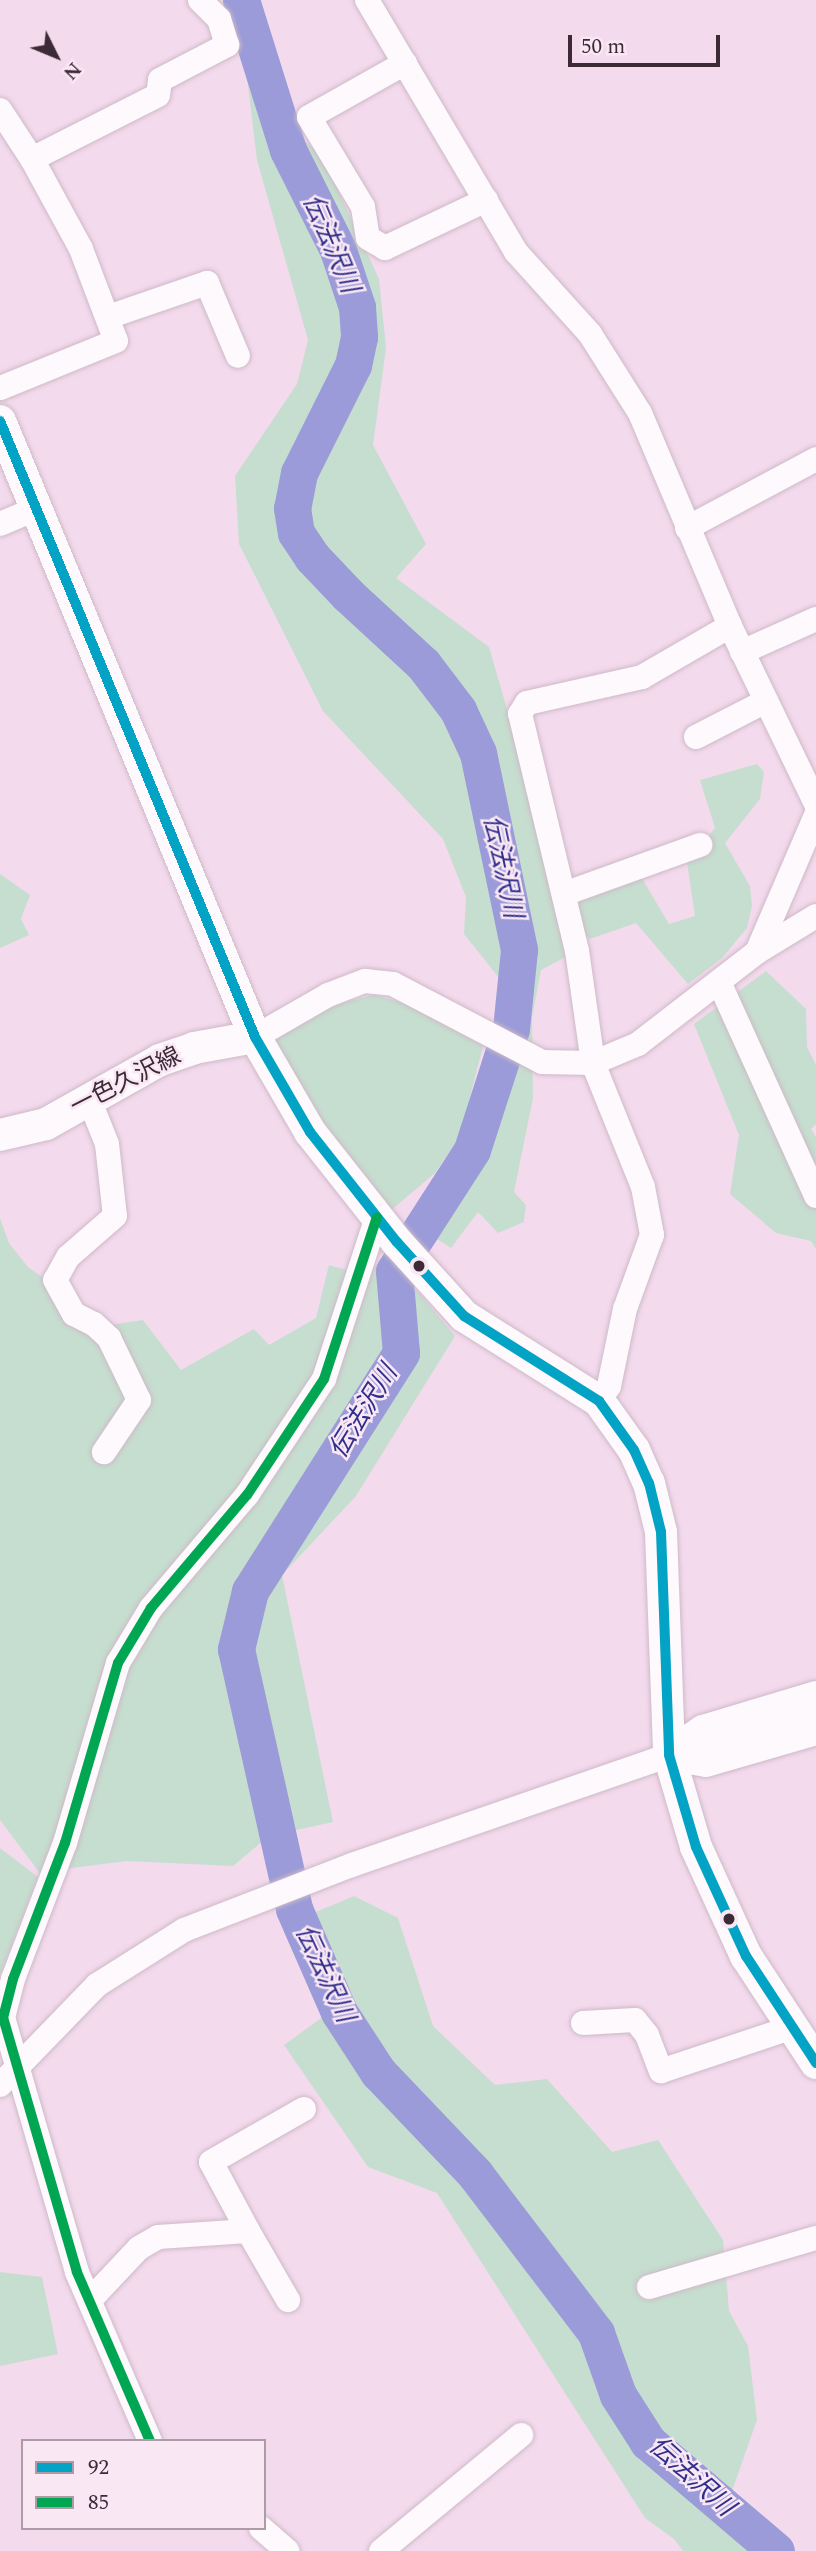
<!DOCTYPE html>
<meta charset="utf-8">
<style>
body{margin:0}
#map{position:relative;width:816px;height:2551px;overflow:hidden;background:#f4daed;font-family:Spectral,"Noto Sans JP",serif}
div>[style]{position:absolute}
.green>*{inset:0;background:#c6decf}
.river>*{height:37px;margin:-18.5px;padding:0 18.5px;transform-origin:18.5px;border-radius:18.5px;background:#9a9bd8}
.roads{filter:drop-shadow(0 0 2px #cdbac8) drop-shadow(0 0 2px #cdbac8)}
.minor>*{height:24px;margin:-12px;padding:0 12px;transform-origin:12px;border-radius:12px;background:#fdf9fc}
.major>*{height:32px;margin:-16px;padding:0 16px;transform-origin:16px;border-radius:16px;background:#fdf9fc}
.bus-1>*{height:10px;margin:-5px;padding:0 5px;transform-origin:5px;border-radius:5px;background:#03a3c6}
.bus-2>*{height:10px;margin:-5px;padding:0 5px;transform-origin:5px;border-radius:5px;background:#00a651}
.dots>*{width:19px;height:19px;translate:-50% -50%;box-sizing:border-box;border:4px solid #fae7f4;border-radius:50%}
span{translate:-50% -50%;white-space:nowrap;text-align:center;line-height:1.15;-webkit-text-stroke:5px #fae7f4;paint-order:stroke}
.street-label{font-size:24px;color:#3c2a37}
.water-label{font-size:26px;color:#2f308c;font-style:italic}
.legend{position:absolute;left:21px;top:2439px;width:245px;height:91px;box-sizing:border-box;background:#fae7f4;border:2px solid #ae9ba8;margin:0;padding:9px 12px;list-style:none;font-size:21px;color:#3c2a37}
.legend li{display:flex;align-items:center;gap:14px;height:35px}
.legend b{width:35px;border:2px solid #ae9ba8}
.north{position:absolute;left:21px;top:21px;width:70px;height:70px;-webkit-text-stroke:5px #fae7f4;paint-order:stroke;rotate:133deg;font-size:19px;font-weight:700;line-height:28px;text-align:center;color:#3c2a37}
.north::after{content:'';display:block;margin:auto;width:24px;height:32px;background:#3c2a37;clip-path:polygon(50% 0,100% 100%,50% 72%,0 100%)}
.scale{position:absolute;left:568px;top:35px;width:152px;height:32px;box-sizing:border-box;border:4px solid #3c2a37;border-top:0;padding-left:9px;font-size:21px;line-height:24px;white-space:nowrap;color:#3c2a37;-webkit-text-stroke:5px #fae7f4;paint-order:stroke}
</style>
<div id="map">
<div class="green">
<div style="clip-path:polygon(223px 0,256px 0,269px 58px,302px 139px,321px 154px,379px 279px,386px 348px,373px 445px,426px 544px,396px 578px,489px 647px,577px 951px,541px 970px,532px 1018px,533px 1098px,514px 1192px,526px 1205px,524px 1222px,498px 1233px,478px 1212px,451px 1248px,412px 1223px,477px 1157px,512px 994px,464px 934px,466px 897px,443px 839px,323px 711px,239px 544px,235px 476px,297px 384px,308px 340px,257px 160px,247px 77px,232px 12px)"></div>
<div style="clip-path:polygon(757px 764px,764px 772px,760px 799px,725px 843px,750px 886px,752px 906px,747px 928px,722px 958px,688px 984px,636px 923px,590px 939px,583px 933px,570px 895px,639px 873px,669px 924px,695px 916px,687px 862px,715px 828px,700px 780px)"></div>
<div style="clip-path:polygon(0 874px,30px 895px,21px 919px,29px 935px,0 948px)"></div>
<div style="clip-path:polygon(766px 971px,806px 1009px,807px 1047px,816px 1065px,816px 1124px,811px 1129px,816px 1137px,816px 1249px,811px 1241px,776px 1233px,730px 1194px,739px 1135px,694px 1024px)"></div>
<div style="clip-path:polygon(373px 995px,409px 1004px,483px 1046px,460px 1136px,435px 1173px,390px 1211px,338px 1150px,274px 1041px,330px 1006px)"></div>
<div style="clip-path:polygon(0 1218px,9px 1243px,28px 1267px,110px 1325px,143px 1320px,181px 1370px,254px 1329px,269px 1345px,316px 1318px,329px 1265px,367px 1276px,386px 1254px,455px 1336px,356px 1496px,282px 1575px,333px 1822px,269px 1836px,233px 1866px,127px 1861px,39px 1872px,0 1820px)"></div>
<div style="clip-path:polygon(0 1848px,38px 1877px,0 1975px)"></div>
<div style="clip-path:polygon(354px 1896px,398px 1918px,433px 2026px,495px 2085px,547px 2079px,612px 2152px,658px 2140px,723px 2240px,729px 2311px,748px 2346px,757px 2420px,726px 2508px,756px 2533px,766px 2551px,683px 2551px,674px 2539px,645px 2518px,437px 2193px,368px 2167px,284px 2045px,320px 2019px,338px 1990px,308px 1953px,311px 1914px)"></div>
<div style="clip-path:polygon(0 2272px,42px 2277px,58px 2354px,0 2366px)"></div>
</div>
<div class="river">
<div style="left:241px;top:0;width:157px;rotate:72.6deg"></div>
<div style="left:288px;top:150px;width:112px;rotate:63.4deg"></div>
<div style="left:338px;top:250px;width:60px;rotate:71.6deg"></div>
<div style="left:357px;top:307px;width:30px;rotate:86deg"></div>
<div style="left:359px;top:337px;width:29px;rotate:102deg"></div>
<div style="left:353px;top:365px;width:121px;rotate:116.6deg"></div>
<div style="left:299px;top:473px;width:36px;rotate:101deg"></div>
<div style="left:292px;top:508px;width:25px;rotate:81deg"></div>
<div style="left:296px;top:533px;width:29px;rotate:56deg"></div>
<div style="left:312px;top:557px;width:52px;rotate:46.5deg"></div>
<div style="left:348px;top:595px;width:102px;rotate:42.6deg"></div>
<div style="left:423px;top:664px;width:58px;rotate:52.7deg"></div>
<div style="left:458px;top:710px;width:47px;rotate:65.1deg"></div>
<div style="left:478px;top:753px;width:201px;rotate:78.2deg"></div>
<div style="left:519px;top:950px;width:79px;rotate:95.8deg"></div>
<div style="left:511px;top:1029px;width:127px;rotate:107.9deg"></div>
<div style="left:472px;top:1150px;width:144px;rotate:122.8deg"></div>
<div style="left:394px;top:1271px;width:82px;rotate:85.1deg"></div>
<div style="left:401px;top:1353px;width:282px;rotate:122.4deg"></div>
<div style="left:250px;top:1591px;width:60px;rotate:103.6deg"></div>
<div style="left:236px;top:1649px;width:266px;rotate:77.4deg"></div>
<div style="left:294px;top:1909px;width:112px;rotate:66.4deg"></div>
<div style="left:339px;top:2012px;width:72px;rotate:57deg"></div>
<div style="left:378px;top:2072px;width:141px;rotate:46.4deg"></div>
<div style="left:475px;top:2174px;width:200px;rotate:52.7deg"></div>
<div style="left:596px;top:2333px;width:66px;rotate:70.5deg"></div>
<div style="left:618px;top:2395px;width:56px;rotate:57.4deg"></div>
<div style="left:648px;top:2442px;width:168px;rotate:40.4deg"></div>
</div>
<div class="roads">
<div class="minor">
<div style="left:367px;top:0;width:293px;rotate:59.4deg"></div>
<div style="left:516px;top:252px;width:110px;rotate:47.9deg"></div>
<div style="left:590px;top:334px;width:93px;rotate:57.7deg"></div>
<div style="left:640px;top:413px;width:231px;rotate:67.1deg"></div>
<div style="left:730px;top:626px;width:198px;rotate:64.2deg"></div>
<div style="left:405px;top:63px;width:110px;rotate:150.6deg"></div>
<div style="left:309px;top:117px;width:105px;rotate:59deg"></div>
<div style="left:363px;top:207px;width:31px;rotate:81deg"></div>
<div style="left:368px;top:238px;width:20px;rotate:30deg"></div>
<div style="left:385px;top:248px;width:112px;rotate:-25.4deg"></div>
<div style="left:0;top:110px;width:59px;rotate:56.9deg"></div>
<div style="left:32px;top:159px;width:102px;rotate:61.4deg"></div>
<div style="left:81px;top:249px;width:98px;rotate:69.2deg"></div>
<div style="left:116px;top:341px;width:125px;rotate:157.9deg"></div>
<div style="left:32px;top:159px;width:141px;rotate:-26.9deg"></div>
<div style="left:158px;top:95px;width:15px;rotate:-82deg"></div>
<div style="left:160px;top:80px;width:76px;rotate:-27.6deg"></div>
<div style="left:227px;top:45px;width:27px;rotate:-107deg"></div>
<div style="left:219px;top:19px;width:27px;rotate:-135deg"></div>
<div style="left:108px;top:317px;width:105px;rotate:-19deg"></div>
<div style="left:207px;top:283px;width:79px;rotate:67deg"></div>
<div style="left:0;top:524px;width:38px;rotate:-23deg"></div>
<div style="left:687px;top:528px;width:146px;rotate:-28.1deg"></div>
<div style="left:742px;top:652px;width:81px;rotate:-24deg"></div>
<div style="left:696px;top:737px;width:79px;rotate:-27.2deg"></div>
<div style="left:564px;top:894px;width:145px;rotate:-19.8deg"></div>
<div style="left:757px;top:952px;width:149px;rotate:-66.7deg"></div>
<div style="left:719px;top:982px;width:235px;rotate:65.6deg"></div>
<div style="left:255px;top:1037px;width:84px;rotate:-29.9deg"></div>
<div style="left:328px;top:995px;width:40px;rotate:-21deg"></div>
<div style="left:365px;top:981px;width:28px;rotate:6deg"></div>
<div style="left:393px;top:984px;width:168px;rotate:27.6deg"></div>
<div style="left:542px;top:1062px;width:51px;rotate:1.1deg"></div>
<div style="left:593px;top:1063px;width:49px;rotate:-22.9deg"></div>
<div style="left:638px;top:1044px;width:150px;rotate:-37.7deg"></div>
<div style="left:757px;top:952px;width:69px;rotate:-31.4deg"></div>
<div style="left:89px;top:1099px;width:48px;rotate:68.2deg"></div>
<div style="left:107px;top:1144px;width:72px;rotate:83.7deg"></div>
<div style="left:115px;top:1216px;width:62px;rotate:138.9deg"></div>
<div style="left:68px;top:1257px;width:26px;rotate:119deg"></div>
<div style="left:55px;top:1280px;width:39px;rotate:61deg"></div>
<div style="left:74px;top:1314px;width:22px;rotate:27deg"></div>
<div style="left:94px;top:1324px;width:21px;rotate:43deg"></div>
<div style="left:109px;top:1338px;width:69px;rotate:64.2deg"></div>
<div style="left:139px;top:1400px;width:63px;rotate:123.9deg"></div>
<div style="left:599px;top:1401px;width:18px;rotate:-56deg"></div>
<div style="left:609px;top:1386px;width:79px;rotate:-78.3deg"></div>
<div style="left:625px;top:1309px;width:79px;rotate:-70deg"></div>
<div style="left:652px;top:1235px;width:49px;rotate:-100.6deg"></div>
<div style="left:643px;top:1187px;width:134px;rotate:-112deg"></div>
<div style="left:593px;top:1063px;width:113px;rotate:-98.1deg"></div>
<div style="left:577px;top:951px;width:244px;rotate:-103.5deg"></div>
<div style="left:520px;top:714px;width:13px;rotate:-58deg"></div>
<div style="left:527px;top:703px;width:118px;rotate:-12.7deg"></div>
<div style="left:642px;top:677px;width:102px;rotate:-30.1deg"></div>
<div style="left:583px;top:2023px;width:52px;rotate:-3.3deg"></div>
<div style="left:635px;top:2020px;width:19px;rotate:51deg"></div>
<div style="left:647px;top:2035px;width:39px;rotate:69deg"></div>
<div style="left:661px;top:2071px;width:139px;rotate:-18.4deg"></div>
<div style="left:0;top:2085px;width:139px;rotate:-45.9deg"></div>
<div style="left:97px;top:1985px;width:103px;rotate:-32.3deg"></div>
<div style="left:184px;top:1930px;width:180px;rotate:-21.2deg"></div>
<div style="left:352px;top:1865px;width:336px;rotate:-19.1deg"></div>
<div style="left:248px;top:2231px;width:78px;rotate:-118.2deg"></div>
<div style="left:211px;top:2162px;width:107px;rotate:-29.7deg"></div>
<div style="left:649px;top:2287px;width:174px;rotate:-16.4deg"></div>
<div style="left:90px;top:2300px;width:71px;rotate:-46.7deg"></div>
<div style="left:139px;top:2248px;width:22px;rotate:-30deg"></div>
<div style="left:158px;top:2237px;width:90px;rotate:-3.8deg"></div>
<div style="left:248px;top:2231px;width:80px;rotate:59.9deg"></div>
<div style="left:150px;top:2441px;width:184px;rotate:-113.4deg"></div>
<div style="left:77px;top:2272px;width:265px;rotate:-106.2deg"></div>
<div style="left:3px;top:2018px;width:40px;rotate:-75.6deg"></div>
<div style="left:13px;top:1979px;width:146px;rotate:-69.1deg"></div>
<div style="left:65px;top:1843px;width:188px;rotate:-73.6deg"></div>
<div style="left:118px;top:1663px;width:64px;rotate:-59deg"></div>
<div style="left:151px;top:1608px;width:148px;rotate:-49.7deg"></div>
<div style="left:247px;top:1495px;width:139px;rotate:-56.4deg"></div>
<div style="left:324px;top:1379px;width:170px;rotate:-71.9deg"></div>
<div style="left:261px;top:2528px;width:35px;rotate:41deg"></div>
<div style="left:381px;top:2551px;width:182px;rotate:-39.6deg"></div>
</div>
<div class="major">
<div style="left:0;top:421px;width:667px;rotate:67.51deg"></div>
<div style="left:255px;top:1037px;width:110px;rotate:59.9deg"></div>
<div style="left:310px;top:1132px;width:140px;rotate:51.7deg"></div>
<div style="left:397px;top:1242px;width:100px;rotate:47.8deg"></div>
<div style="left:464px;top:1316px;width:160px;rotate:32.2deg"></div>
<div style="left:599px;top:1401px;width:60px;rotate:54.5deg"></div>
<div style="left:634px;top:1450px;width:36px;rotate:66deg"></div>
<div style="left:649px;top:1483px;width:50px;rotate:76.2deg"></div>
<div style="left:661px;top:1532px;width:223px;rotate:87.9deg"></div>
<div style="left:669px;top:1755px;width:96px;rotate:73.6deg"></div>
<div style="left:696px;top:1847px;width:120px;rotate:65.4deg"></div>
<div style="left:746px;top:1956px;width:128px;rotate:56.8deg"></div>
<div style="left:0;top:1135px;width:47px;rotate:-13.4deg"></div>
<div style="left:46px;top:1124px;width:131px;rotate:-29.3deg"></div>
<div style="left:160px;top:1060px;width:36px;rotate:-19deg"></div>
<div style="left:194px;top:1048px;width:62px;rotate:-10.2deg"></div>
<div style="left:669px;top:1755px;width:42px;rotate:-35.2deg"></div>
<div style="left:703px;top:1731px;width:118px;rotate:-16.7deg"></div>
<div style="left:669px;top:1755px;width:37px;rotate:9deg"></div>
<div style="left:706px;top:1761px;width:115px;rotate:-16.2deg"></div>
</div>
</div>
<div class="bus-1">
<div style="left:0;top:421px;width:667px;rotate:67.51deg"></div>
<div style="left:255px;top:1037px;width:110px;rotate:59.9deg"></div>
<div style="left:310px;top:1132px;width:140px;rotate:51.7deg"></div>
<div style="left:397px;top:1242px;width:100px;rotate:47.8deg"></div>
<div style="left:464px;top:1316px;width:160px;rotate:32.2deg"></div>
<div style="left:599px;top:1401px;width:60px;rotate:54.5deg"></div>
<div style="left:634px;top:1450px;width:36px;rotate:66deg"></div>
<div style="left:649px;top:1483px;width:50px;rotate:76.2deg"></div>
<div style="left:661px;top:1532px;width:223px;rotate:87.9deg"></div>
<div style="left:669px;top:1755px;width:96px;rotate:73.6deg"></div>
<div style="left:696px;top:1847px;width:120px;rotate:65.4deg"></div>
<div style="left:746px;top:1956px;width:128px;rotate:56.8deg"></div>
</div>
<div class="bus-2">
<div style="left:150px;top:2441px;width:184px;rotate:-113.4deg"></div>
<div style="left:77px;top:2272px;width:265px;rotate:-106.2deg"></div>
<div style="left:3px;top:2018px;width:40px;rotate:-75.6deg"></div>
<div style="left:13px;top:1979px;width:146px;rotate:-69.1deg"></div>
<div style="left:65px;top:1843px;width:188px;rotate:-73.6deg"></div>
<div style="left:118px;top:1663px;width:64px;rotate:-59deg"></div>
<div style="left:151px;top:1608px;width:148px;rotate:-49.7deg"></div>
<div style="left:247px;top:1495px;width:139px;rotate:-56.4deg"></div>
<div style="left:324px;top:1379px;width:170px;rotate:-71.9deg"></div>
</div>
<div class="dots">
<div style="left:419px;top:1266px;background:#3c2a37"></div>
<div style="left:729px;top:1919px;background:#3c2a37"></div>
</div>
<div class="street-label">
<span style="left:126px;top:1082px;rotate:-27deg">一色久沢線</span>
</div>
<div class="water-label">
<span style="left:330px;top:244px;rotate:67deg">伝法沢川</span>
<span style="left:502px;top:867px;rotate:78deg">伝法沢川</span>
<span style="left:364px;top:1412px;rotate:-58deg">伝法沢川</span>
<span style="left:324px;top:1974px;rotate:65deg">伝法沢川</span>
<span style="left:691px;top:2477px;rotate:42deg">伝法沢川</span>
</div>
<ul class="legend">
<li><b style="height:9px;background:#03a3c6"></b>92</li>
<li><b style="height:9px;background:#00a651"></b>85</li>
</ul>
<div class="north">N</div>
<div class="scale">50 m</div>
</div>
